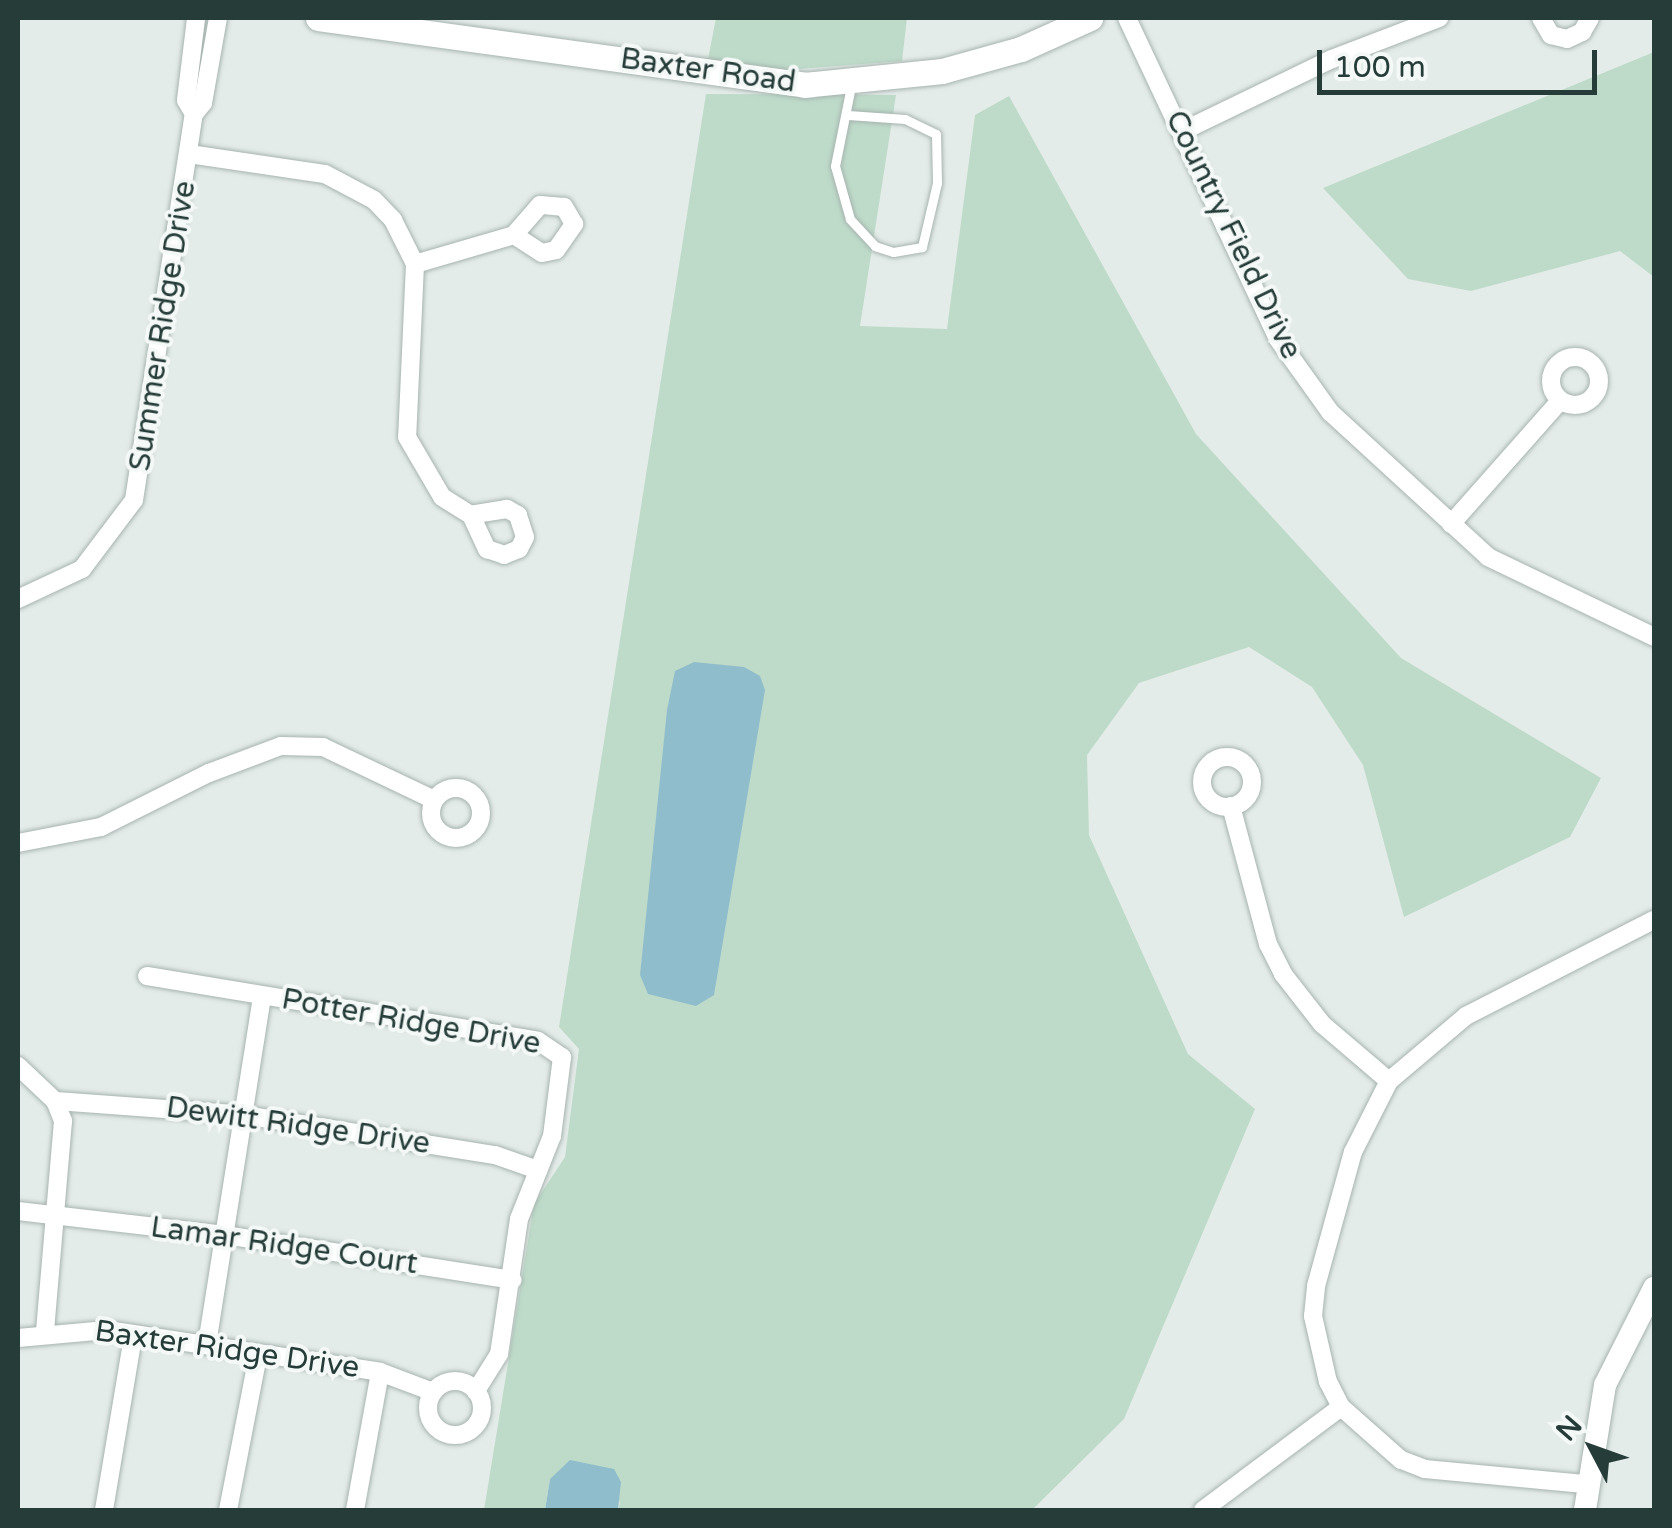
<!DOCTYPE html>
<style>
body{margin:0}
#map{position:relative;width:1672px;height:1528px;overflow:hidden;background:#e4ece9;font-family:"Varela Round",sans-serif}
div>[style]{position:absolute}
.green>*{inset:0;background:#bedbc9}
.water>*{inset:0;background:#90bdcc}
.roads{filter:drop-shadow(0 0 2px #a7b4b0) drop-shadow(0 0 2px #a7b4b0)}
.service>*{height:9px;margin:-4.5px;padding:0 4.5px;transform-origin:4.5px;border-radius:4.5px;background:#fff}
.minor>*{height:18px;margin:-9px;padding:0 9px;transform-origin:9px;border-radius:9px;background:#fff}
.minor>.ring{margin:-9px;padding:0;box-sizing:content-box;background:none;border:18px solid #fff;border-radius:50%}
.tertiary>*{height:22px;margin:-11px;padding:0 11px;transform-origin:11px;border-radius:11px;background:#fff}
.secondary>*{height:25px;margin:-12.5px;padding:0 12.5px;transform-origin:12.5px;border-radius:12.5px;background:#fff}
span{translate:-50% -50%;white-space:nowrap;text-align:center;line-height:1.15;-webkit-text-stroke:8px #f4f9f7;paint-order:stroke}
.street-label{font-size:30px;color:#253c38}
.frame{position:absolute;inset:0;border:20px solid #253c38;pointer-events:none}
.north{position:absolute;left:1542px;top:1398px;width:100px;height:100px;-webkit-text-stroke:8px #f4f9f7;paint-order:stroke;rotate:311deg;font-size:28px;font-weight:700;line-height:40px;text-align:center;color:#253c38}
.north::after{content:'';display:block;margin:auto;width:35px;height:45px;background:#253c38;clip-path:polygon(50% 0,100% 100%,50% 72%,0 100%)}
.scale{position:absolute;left:1317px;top:50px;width:280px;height:45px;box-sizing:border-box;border:5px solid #253c38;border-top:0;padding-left:12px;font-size:30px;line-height:35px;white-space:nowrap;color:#253c38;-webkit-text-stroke:8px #f4f9f7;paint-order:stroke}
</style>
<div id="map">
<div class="green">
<div style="clip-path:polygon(716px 18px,907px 18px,902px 61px,786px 70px,708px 59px)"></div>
<div style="clip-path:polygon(1654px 52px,1654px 277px,1620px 251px,1471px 291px,1408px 279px,1323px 188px)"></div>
<div style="clip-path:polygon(706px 94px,896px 95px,860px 326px,947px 329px,975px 115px,1009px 96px,1196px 434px,1401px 658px,1601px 778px,1570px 837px,1404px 917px,1363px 765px,1312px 687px,1249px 647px,1139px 683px,1087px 755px,1089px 835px,1188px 1054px,1255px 1109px,1124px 1419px,1032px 1510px,618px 1510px,620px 1502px,550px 1479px,545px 1510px,484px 1510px,534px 1204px,565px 1157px,579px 1049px,559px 1027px)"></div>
</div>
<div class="water">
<div style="clip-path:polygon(694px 662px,744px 667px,760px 676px,765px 690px,714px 995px,696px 1006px,648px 994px,640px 975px,667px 710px,675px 671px)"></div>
<div style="clip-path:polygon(570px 1460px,614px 1469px,621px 1482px,618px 1510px,545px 1510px,550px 1479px)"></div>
</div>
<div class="roads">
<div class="service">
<div style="left:848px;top:115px;width:57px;rotate:4deg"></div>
<div style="left:905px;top:119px;width:34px;rotate:26deg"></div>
<div style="left:936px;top:134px;width:49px;rotate:88.8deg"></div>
<div style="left:937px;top:183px;width:66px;rotate:103.2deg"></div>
<div style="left:922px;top:247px;width:29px;rotate:170deg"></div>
<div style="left:893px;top:252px;width:19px;rotate:-162deg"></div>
<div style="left:875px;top:246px;width:37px;rotate:-133deg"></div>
<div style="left:850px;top:219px;width:55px;rotate:-105.8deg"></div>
<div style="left:835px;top:166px;width:82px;rotate:-78.7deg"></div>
</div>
<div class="minor">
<div style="left:1127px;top:18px;width:355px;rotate:64.8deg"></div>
<div style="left:1278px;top:339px;width:90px;rotate:54.5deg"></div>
<div style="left:1330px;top:412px;width:214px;rotate:42.5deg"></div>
<div style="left:1488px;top:557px;width:184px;rotate:25.7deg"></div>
<div style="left:1541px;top:18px;width:20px;rotate:60deg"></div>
<div style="left:1551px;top:35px;width:16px;rotate:14deg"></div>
<div style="left:1567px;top:39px;width:17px;rotate:-25deg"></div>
<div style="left:1582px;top:32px;width:16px;rotate:-60deg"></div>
<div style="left:194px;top:114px;width:16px;rotate:-120deg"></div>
<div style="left:186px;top:100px;width:83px;rotate:-83deg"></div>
<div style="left:1183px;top:131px;width:165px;rotate:-25.8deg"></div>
<div style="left:1332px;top:59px;width:115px;rotate:-21deg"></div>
<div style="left:189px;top:154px;width:137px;rotate:8.4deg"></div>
<div style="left:325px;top:174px;width:55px;rotate:28deg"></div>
<div style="left:374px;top:200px;width:28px;rotate:46deg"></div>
<div style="left:393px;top:220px;width:49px;rotate:63.4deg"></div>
<div style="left:415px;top:264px;width:173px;rotate:92.6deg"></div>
<div style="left:407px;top:437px;width:69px;rotate:59.7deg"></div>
<div style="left:442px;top:497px;width:34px;rotate:32deg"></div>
<div style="left:471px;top:515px;width:38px;rotate:65deg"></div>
<div style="left:487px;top:549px;width:18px;rotate:19deg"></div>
<div style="left:504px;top:555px;width:16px;rotate:-22deg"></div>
<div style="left:519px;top:549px;width:13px;rotate:-63deg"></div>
<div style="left:525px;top:537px;width:23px;rotate:-108deg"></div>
<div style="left:518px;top:515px;width:13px;rotate:-151deg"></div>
<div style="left:507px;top:509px;width:36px;rotate:171deg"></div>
<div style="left:415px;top:264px;width:103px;rotate:-16.3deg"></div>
<div style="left:514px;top:235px;width:33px;rotate:33deg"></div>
<div style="left:542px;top:253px;width:14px;rotate:-12deg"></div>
<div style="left:556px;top:250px;width:32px;rotate:-55deg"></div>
<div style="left:574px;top:224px;width:20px;rotate:-120deg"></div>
<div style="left:564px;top:207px;width:24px;rotate:-175deg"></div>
<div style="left:540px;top:205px;width:40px;rotate:131deg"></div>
<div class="ring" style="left:1551px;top:357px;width:30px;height:30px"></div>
<div style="left:1451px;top:524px;width:162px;rotate:-48.5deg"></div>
<div style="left:18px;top:599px;width:71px;rotate:-25.1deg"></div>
<div style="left:82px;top:569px;width:86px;rotate:-53deg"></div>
<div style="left:134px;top:500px;width:391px;rotate:-81.2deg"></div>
<div style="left:194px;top:114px;width:14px;rotate:-51deg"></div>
<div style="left:203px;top:103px;width:86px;rotate:-80deg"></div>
<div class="ring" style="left:1202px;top:757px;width:32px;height:32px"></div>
<div class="ring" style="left:431px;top:788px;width:32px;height:32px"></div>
<div style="left:1231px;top:806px;width:143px;rotate:75deg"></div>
<div style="left:1268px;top:944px;width:34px;rotate:63deg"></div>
<div style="left:1283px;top:974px;width:63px;rotate:52deg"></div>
<div style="left:1322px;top:1024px;width:88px;rotate:40.4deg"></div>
<div style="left:18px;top:843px;width:85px;rotate:-10.9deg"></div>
<div style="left:101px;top:827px;width:121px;rotate:-26.6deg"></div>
<div style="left:209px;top:773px;width:77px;rotate:-20.6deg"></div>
<div style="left:281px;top:746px;width:42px;rotate:1.4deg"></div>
<div style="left:323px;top:747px;width:123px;rotate:25.5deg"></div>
<div style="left:147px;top:976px;width:396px;rotate:9.4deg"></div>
<div style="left:538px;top:1041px;width:29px;rotate:34deg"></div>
<div style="left:562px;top:1057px;width:80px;rotate:97.2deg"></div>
<div style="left:552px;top:1136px;width:89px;rotate:111.7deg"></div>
<div style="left:519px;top:1219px;width:136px;rotate:98.4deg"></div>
<div style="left:499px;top:1354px;width:44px;rotate:121.9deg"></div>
<div style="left:18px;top:1066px;width:51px;rotate:43.4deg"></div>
<div style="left:55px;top:1101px;width:22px;rotate:68deg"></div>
<div style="left:63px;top:1121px;width:211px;rotate:94.9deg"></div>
<div style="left:55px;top:1101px;width:190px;rotate:4.2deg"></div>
<div style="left:244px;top:1115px;width:254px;rotate:9.1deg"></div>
<div style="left:495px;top:1155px;width:46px;rotate:19.2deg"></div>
<div style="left:18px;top:1211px;width:208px;rotate:6.6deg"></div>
<div style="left:225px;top:1235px;width:291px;rotate:8.9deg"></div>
<div style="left:18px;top:1338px;width:89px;rotate:-5.1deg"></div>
<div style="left:107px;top:1330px;width:276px;rotate:8.7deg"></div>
<div style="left:380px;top:1372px;width:57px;rotate:20.7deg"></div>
<div style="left:207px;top:1344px;width:352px;rotate:-81deg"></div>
<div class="ring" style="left:428px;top:1381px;width:36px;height:36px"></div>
<div style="left:1584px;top:1484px;width:160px;rotate:-174.6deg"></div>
<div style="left:1425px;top:1469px;width:26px;rotate:-159deg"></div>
<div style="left:1401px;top:1460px;width:80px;rotate:-138.5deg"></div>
<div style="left:1341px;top:1407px;width:28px;rotate:-117deg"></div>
<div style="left:1328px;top:1382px;width:68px;rotate:-102.8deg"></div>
<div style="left:1313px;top:1316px;width:30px;rotate:-84deg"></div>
<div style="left:1316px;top:1286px;width:139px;rotate:-74.6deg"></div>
<div style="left:1353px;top:1152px;width:80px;rotate:-63.1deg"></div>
<div style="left:1389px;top:1081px;width:101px;rotate:-40.2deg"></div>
<div style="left:1466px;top:1016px;width:211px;rotate:-27.1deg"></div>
<div style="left:104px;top:1510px;width:176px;rotate:-80.5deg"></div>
<div style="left:228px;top:1510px;width:158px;rotate:-79deg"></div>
<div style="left:355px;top:1510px;width:140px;rotate:-79.7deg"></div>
<div style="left:1203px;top:1510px;width:172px;rotate:-36.7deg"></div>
</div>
<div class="tertiary">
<div style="left:1585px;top:1510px;width:127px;rotate:-80.9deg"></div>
<div style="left:1605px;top:1385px;width:109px;rotate:-63.2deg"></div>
</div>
<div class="secondary">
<div style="left:318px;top:18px;width:491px;rotate:7.8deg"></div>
<div style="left:804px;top:85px;width:139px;rotate:-5.8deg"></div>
<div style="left:942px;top:71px;width:82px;rotate:-15.6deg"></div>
<div style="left:1021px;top:49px;width:76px;rotate:-24.2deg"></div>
</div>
</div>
<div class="street-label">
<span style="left:708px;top:71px;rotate:8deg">Baxter Road</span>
<span style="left:1233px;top:235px;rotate:64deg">Country Field Drive</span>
<span style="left:163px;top:326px;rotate:-81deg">Summer Ridge Drive</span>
<span style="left:411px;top:1022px;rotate:10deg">Potter Ridge Drive</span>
<span style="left:298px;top:1126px;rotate:8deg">Dewitt Ridge Drive</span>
<span style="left:284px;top:1246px;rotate:8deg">Lamar Ridge Court</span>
<span style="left:227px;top:1350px;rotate:8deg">Baxter Ridge Drive</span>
</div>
<div class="frame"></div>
<div class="north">N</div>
<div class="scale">100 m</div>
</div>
